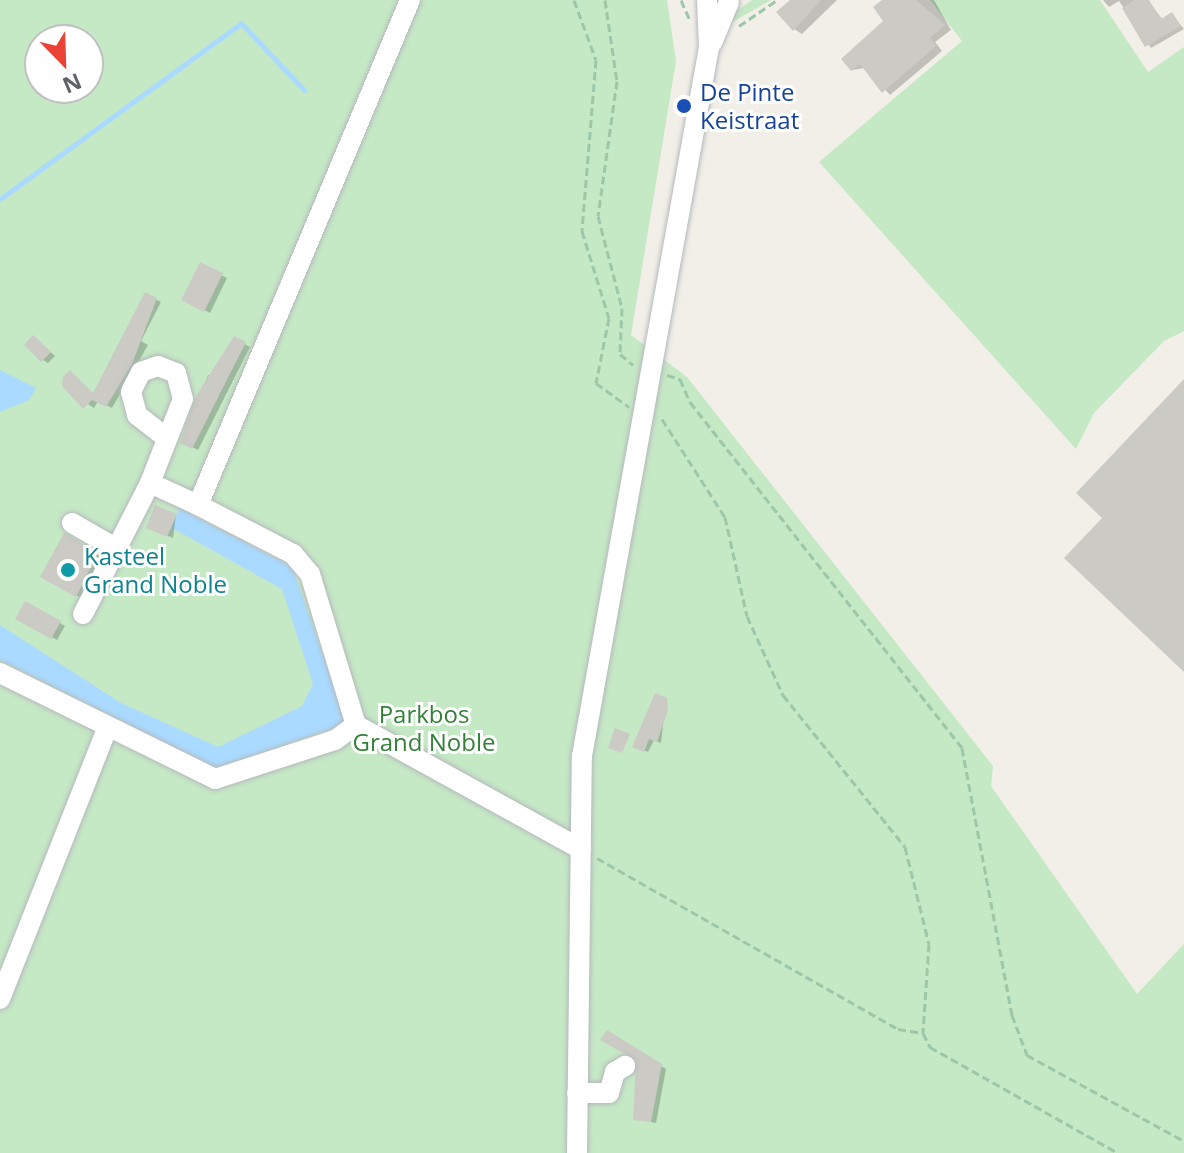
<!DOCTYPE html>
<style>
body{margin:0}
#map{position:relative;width:1184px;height:1153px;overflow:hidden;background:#f1efe8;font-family:"Open Sans",sans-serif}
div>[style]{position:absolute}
.green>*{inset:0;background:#c5e8c5}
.water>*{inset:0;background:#aadaff}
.shadow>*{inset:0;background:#0003}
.stream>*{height:5px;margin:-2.5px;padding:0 2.5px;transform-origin:2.5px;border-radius:2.5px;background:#aadaff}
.building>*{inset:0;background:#cccac5}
.path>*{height:3px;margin-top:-1.5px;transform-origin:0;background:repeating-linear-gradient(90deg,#9cc7a9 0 8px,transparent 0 12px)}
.roads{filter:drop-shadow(0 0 2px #b5b8bc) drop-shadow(0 0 2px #b5b8bc)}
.minor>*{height:20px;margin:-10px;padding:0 10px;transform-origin:10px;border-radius:10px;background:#fff}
.dots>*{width:22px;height:22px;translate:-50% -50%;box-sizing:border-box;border:4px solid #fff;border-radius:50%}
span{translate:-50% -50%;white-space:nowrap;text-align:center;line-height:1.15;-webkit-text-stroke:6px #fff;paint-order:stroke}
.transit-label{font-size:24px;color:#164399}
.left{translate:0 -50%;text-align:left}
.culture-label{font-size:24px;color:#0d838f}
.park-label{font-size:24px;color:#348238}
.north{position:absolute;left:24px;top:24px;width:80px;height:80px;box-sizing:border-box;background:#fff;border:2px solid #bfc1c3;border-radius:50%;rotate:157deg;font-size:22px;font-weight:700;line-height:32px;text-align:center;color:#5f6368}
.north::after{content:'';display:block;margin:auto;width:28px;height:36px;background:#ea4335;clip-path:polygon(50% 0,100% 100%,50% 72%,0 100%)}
</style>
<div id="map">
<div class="green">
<div style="clip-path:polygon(evenodd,0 0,667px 0,676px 61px,631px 335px,687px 377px,993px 766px,991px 786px,1137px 994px,1184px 944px,1184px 1153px,0 1153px,0 0,40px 40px,88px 40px,88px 88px,40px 88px,40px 40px)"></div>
<div style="clip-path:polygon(752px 0,771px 0,726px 26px,733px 13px)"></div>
<div style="clip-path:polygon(930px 0,1100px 0,1148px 72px,1184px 47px,1184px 331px,1164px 341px,1094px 413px,1076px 449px,819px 162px,962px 41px)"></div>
</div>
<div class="water">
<div style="clip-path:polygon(0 370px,36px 388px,29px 400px,0 412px)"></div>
<div style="clip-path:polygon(179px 508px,292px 567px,346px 720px,339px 726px,216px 768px,0 660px,0 625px,121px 703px,218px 747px,302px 706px,313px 684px,282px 589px,172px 528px)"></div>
</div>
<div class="shadow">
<div style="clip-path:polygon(793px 0,837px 0,802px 34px,794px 29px)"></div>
<div style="clip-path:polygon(885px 0,934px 0,951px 30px,935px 42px,942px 51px,890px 95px,865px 68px,852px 70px,886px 21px)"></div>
<div style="clip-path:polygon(1103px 0,1147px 0,1163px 20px,1172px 15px,1184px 29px,1151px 48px,1119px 1px,1109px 7px)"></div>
<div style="clip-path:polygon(200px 265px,227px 278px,210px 313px,184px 299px)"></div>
<div style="clip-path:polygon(146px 295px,161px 302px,141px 341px,148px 345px,112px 408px,98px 401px,94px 408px,70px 392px,95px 395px)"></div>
<div style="clip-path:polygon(34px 337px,55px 356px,48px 363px,43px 360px)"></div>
<div style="clip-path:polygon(235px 339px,250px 347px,198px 450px,182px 442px,208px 375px,215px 379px)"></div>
<div style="clip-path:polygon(176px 515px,173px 538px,153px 530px)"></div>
<div style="clip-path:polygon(65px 536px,106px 560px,85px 600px,42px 576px)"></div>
<div style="clip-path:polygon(26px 603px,65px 626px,57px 640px,18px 618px)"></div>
<div style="clip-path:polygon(666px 699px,661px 743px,654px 740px,648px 752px,638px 748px)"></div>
<div style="clip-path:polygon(607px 1032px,666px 1069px,656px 1123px,635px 1119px,639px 1059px)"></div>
</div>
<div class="stream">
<div style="left:0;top:199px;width:298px;rotate:-36.1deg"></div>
<div style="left:241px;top:23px;width:92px;rotate:46.8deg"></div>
</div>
<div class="building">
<div style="clip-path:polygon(790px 0,821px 0,793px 31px,776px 12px)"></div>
<div style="clip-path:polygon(882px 0,916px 0,945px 25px,930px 38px,936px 46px,882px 93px,860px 64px,851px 71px,841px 59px,883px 21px,873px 7px)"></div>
<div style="clip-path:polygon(1134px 0,1149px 0,1161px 19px,1172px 12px,1181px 26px,1145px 47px,1122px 8px)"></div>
<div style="clip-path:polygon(200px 262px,223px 273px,204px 312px,181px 300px)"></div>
<div style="clip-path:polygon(145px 292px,157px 298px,132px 364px,106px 407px,92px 400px,83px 409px,62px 386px,63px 377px,70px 370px,93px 393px)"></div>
<div style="clip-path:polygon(33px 335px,51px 352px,41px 362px,24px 345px)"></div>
<div style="clip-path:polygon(234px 336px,246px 342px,192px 449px,180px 443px,196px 396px)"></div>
<div style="clip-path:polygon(1184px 379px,1184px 672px,1064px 558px,1102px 518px,1076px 493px)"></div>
<div style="clip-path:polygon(155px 505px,177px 514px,167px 537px,146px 528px)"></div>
<div style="clip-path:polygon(64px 533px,98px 553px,76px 597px,40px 577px)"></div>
<div style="clip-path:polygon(25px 601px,61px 621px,51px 639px,15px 619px)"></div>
<div style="clip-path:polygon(655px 693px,667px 698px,668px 710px,657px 742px,649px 739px,644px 752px,632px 747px)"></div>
<div style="clip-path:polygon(615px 728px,630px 734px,622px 753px,608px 748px)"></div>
<div style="clip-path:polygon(607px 1030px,662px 1064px,651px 1122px,633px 1120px,636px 1060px,600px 1040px)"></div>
</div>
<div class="path">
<div style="left:574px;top:0;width:64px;rotate:69.9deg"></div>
<div style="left:596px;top:60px;width:172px;rotate:94.7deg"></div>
<div style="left:582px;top:231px;width:91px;rotate:72.8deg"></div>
<div style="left:609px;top:318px;width:66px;rotate:101.3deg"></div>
<div style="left:596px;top:383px;width:41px;rotate:36deg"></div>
<div style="left:605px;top:0;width:82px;rotate:81.6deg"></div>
<div style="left:617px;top:81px;width:136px;rotate:98deg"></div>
<div style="left:598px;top:216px;width:95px;rotate:75.4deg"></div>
<div style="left:622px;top:308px;width:46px;rotate:92.5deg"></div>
<div style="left:620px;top:354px;width:17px;rotate:40deg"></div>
<div style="left:681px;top:0;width:20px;rotate:66deg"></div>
<div style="left:739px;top:26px;width:46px;rotate:-34.4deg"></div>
<div style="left:667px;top:375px;width:14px;rotate:17deg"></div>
<div style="left:680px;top:379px;width:25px;rotate:67deg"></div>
<div style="left:690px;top:402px;width:440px;rotate:51.8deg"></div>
<div style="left:962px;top:748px;width:272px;rotate:79.4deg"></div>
<div style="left:1012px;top:1015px;width:43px;rotate:69.4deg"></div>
<div style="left:1027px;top:1055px;width:179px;rotate:28.7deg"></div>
<div style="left:662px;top:419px;width:117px;rotate:57.3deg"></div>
<div style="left:725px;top:517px;width:101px;rotate:77.5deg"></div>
<div style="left:747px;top:616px;width:87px;rotate:65.5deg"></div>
<div style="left:783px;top:695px;width:195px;rotate:51.2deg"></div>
<div style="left:905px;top:847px;width:100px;rotate:76.1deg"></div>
<div style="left:929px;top:944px;width:89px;rotate:93.9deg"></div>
<div style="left:923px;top:1033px;width:16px;rotate:63deg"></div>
<div style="left:930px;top:1047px;width:216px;rotate:29.4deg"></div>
<div style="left:597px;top:858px;width:346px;rotate:29.6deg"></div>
<div style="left:898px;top:1029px;width:25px;rotate:9deg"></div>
</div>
<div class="roads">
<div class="minor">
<div style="left:712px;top:43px;width:44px;rotate:-67.5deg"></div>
<div style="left:150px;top:483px;width:90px;rotate:-68.6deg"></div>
<div style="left:183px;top:399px;width:27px;rotate:-105deg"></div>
<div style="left:176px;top:373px;width:19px;rotate:-159deg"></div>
<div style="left:158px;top:366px;width:18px;rotate:161deg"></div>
<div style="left:141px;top:372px;width:22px;rotate:117deg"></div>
<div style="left:131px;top:392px;width:24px;rotate:75deg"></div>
<div style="left:137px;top:415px;width:34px;rotate:38deg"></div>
<div style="left:198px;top:505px;width:548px;rotate:-67.23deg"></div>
<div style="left:72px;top:523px;width:52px;rotate:30deg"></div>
<div style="left:83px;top:614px;width:147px;rotate:-62.9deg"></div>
<div style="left:150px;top:483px;width:53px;rotate:24.6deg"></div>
<div style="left:198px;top:505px;width:107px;rotate:27.3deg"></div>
<div style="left:293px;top:554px;width:26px;rotate:50deg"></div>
<div style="left:310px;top:574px;width:158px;rotate:73.1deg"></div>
<div style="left:356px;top:725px;width:257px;rotate:28.9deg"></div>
<div style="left:0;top:673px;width:240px;rotate:26.2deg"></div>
<div style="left:215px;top:779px;width:126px;rotate:-18deg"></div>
<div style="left:335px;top:740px;width:26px;rotate:-36deg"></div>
<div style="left:0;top:999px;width:288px;rotate:-68.4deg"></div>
<div style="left:577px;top:1093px;width:32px"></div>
<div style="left:609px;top:1093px;width:22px;rotate:-74deg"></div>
<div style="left:615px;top:1072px;width:12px;rotate:-31deg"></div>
<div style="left:577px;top:1153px;width:397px;rotate:-89.3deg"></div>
<div style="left:582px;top:756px;width:720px;rotate:-79.84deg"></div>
<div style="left:709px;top:47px;width:47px;rotate:-92.4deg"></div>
</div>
</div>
<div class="dots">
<div style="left:684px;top:106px;background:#1a4fb4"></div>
<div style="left:68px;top:570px;background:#0f9aa8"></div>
</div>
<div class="transit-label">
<span class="left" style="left:700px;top:106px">De Pinte<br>Keistraat</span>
</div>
<div class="culture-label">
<span class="left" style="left:84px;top:570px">Kasteel<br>Grand Noble</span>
</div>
<div class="park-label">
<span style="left:424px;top:728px">Parkbos<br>Grand Noble</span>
</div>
<div class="north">N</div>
</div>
